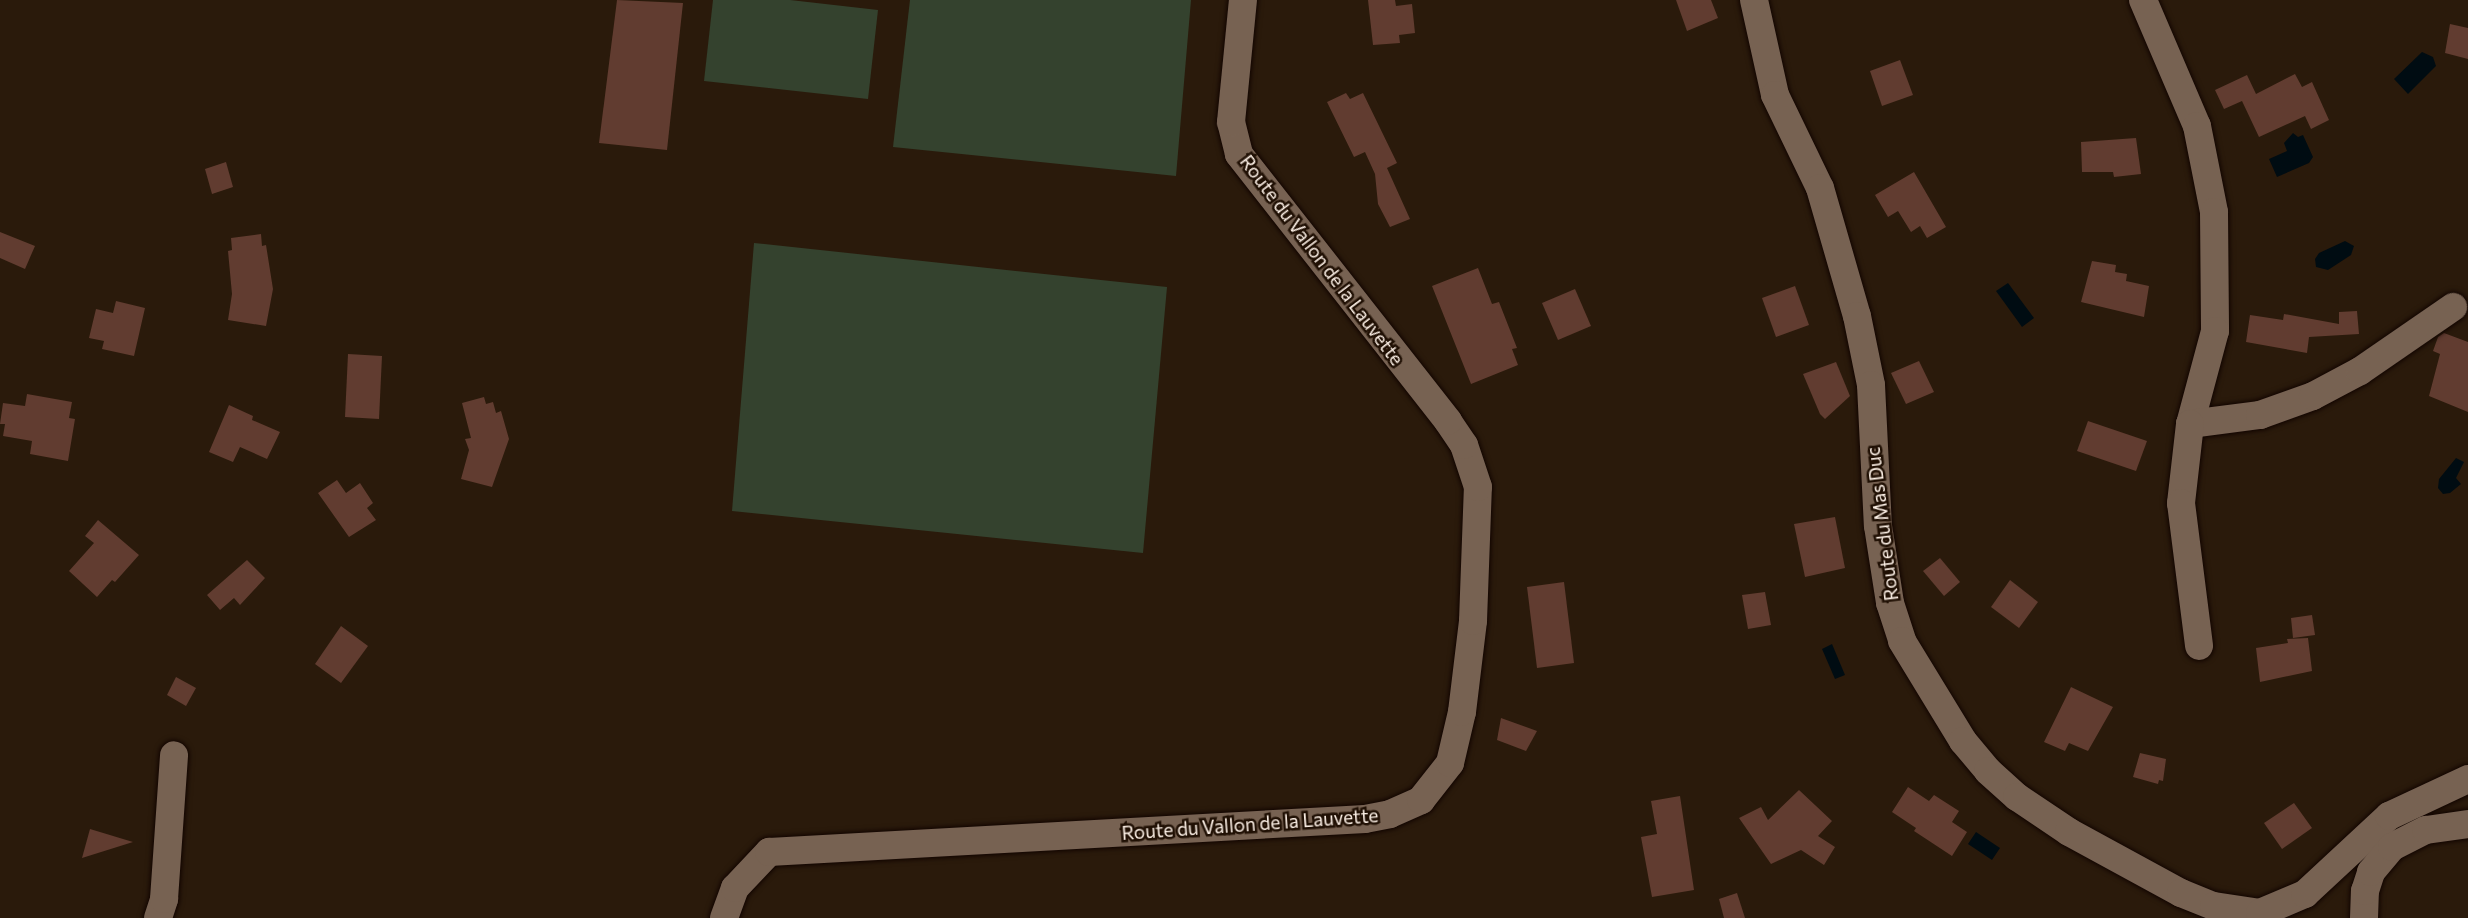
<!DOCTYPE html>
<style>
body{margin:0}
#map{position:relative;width:2468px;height:918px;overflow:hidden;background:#2a1a0b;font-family:Commissioner,sans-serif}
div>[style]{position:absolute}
.green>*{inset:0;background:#34422e}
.water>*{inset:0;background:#000c12}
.building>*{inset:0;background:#613c30}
.roads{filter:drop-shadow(0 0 2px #120500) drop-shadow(0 0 2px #120500)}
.minor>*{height:28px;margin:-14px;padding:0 14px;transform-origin:14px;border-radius:14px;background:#776252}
span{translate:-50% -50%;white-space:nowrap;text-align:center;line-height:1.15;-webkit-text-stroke:5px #201004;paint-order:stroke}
.street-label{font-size:19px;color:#fcf0e6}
</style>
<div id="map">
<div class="green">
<div style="clip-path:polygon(713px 0,790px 0,878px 10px,868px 99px,704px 81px)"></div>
<div style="clip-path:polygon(910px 0,1191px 0,1176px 176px,893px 147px)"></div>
<div style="clip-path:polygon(754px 243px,1167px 287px,1143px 553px,732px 511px)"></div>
</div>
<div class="water">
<div style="clip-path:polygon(2422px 52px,2433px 57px,2436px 66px,2408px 94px,2394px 79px)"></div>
<div style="clip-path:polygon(2293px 133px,2298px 137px,2303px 135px,2313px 157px,2309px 163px,2277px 177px,2269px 159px,2287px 151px,2284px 143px)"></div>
<div style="clip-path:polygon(2345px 241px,2354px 246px,2351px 255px,2328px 270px,2316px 267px,2315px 259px,2319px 253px)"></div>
<div style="clip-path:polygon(2008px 283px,2034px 318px,2022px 327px,1996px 291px)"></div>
<div style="clip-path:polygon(2456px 458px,2464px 462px,2456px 478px,2461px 484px,2450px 493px,2443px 494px,2438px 488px,2439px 479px)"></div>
<div style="clip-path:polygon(1832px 644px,1845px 675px,1835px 679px,1822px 649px)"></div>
<div style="clip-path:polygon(1976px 832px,2000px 848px,1992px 860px,1968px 844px)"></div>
</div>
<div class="building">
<div style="clip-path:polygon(617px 0,683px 3px,667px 150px,599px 143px)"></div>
<div style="clip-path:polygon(1368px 0,1395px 0,1396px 6px,1412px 4px,1415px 33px,1399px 35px,1400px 43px,1373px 45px)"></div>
<div style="clip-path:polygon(1676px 0,1711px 0,1718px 18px,1687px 31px)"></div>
<div style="clip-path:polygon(2450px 24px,2468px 28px,2468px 59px,2445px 53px)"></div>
<div style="clip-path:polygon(1900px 60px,1913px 95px,1882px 106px,1870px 71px)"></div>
<div style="clip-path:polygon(2295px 74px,2302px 87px,2312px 82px,2329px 120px,2311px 129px,2305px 116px,2259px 137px,2242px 101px,2224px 109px,2215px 90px,2247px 75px,2256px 94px)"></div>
<div style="clip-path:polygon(1346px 93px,1350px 99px,1363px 93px,1397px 163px,1387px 168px,1410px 219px,1390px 227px,1378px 204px,1375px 174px,1365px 152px,1354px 157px,1327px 102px)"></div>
<div style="clip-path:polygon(2136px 138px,2141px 174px,2114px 177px,2113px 172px,2082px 172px,2081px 142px)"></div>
<div style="clip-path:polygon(226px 162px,233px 187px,212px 194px,205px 169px)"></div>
<div style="clip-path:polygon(1914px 172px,1946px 227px,1927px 238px,1920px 226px,1911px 232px,1898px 211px,1888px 217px,1875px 195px)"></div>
<div style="clip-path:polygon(0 232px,35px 246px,25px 269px,0 258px)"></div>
<div style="clip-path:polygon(261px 234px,262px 246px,266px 245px,273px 289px,266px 326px,228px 320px,232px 294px,228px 251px,232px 250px,231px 238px)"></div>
<div style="clip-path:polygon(2092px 261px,2116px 265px,2115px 272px,2127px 274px,2126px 281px,2149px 286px,2144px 317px,2081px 302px)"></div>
<div style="clip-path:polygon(1478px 268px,1492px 304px,1499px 302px,1517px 348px,1512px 349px,1518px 365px,1471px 384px,1432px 286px)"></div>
<div style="clip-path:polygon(1795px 286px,1809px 325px,1776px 337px,1762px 298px)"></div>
<div style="clip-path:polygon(1575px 289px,1591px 326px,1558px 340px,1542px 303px)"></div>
<div style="clip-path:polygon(116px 301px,145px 308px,134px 356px,102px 349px,104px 341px,89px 338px,96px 309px,113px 313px)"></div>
<div style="clip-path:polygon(2357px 311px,2359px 334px,2309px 337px,2307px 353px,2246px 342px,2250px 315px,2283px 320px,2284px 314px,2339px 324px,2339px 312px)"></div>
<div style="clip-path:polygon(2444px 333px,2468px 342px,2468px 412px,2429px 396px,2440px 354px,2433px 351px,2438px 337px)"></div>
<div style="clip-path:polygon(348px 354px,382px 356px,379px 419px,345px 417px)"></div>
<div style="clip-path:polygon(1919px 361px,1934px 392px,1906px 404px,1891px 373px)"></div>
<div style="clip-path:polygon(1836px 362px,1850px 396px,1825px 419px,1820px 414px,1803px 374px)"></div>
<div style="clip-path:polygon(27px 394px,72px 402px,69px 418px,75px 419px,68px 461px,30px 454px,32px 441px,3px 436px,5px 424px,0 424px,3px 403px,25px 406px)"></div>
<div style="clip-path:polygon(484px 397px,486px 404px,493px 402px,496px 413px,501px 411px,509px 439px,492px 487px,461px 479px,469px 450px,465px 439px,471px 438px,462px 403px)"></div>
<div style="clip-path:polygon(229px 405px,253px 416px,252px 420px,280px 432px,267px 459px,240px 447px,233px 462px,209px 452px)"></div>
<div style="clip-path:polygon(2088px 421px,2147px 441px,2136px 471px,2077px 451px)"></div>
<div style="clip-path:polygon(337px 480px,346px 493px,360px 483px,373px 503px,367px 508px,376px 520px,349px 537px,318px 493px)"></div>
<div style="clip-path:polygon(1835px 517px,1845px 568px,1805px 577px,1794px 524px)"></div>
<div style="clip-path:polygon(98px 520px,139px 555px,115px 582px,112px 580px,97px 597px,69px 571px,94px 543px,85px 536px)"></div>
<div style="clip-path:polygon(1940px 558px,1960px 582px,1944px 596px,1923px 571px)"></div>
<div style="clip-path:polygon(247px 560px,265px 578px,240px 605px,234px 598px,220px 610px,207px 595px)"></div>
<div style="clip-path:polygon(2010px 580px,2038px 602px,2019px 628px,1991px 607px)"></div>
<div style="clip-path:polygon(1564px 582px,1574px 663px,1537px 668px,1527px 587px)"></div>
<div style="clip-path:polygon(1765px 592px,1771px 625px,1748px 629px,1742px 595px)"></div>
<div style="clip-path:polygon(2312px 615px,2315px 635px,2293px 638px,2291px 618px)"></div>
<div style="clip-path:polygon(341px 626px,368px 646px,341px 683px,315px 664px)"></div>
<div style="clip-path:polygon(2308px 638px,2312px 671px,2260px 682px,2256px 648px,2288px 643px,2287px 639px)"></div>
<div style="clip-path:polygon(176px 677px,196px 688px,186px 706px,167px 695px)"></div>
<div style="clip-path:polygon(2071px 687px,2113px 707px,2088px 751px,2069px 743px,2065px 751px,2044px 742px)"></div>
<div style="clip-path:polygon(1501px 718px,1537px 731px,1526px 751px,1497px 740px)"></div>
<div style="clip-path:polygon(2140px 753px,2166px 759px,2163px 781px,2159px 780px,2158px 784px,2133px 777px)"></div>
<div style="clip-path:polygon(1908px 787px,1929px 801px,1934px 795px,1959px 811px,1952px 822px,1967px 832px,1952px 856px,1914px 831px,1916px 828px,1892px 812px)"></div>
<div style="clip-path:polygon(1799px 790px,1832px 821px,1818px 836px,1835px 847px,1824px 865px,1801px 850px,1771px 864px,1739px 818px,1761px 807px,1768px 820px)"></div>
<div style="clip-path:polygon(1680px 796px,1694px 890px,1652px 897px,1641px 837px,1657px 834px,1651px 801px)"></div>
<div style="clip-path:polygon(2294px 803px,2312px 828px,2282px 849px,2264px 823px)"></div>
<div style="clip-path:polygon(90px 829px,133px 842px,82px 858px)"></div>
<div style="clip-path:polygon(1737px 893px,1745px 918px,1724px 918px,1719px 899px)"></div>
</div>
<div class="roads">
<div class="minor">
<div style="left:1754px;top:0;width:97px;rotate:77.5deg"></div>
<div style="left:1775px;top:95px;width:103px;rotate:64.2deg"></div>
<div style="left:1820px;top:188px;width:133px;rotate:73.9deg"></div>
<div style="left:1857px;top:316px;width:70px;rotate:78.5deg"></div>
<div style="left:1871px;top:385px;width:141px;rotate:87.2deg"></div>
<div style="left:1878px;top:526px;width:78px;rotate:81.1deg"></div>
<div style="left:1890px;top:603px;width:40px;rotate:72deg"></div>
<div style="left:1902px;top:641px;width:117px;rotate:58.6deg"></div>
<div style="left:1963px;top:741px;width:39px;rotate:50deg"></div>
<div style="left:1988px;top:771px;width:39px;rotate:42deg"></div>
<div style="left:2017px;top:797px;width:63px;rotate:33.9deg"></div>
<div style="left:2069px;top:832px;width:128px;rotate:28.6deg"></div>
<div style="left:2181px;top:893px;width:35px;rotate:22deg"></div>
<div style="left:2214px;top:906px;width:47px;rotate:8.7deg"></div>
<div style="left:2260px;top:913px;width:49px;rotate:-22.9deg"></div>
<div style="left:2305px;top:894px;width:115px;rotate:-42.9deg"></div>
<div style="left:2389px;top:816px;width:87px;rotate:-25.1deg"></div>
<div style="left:2143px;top:0;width:137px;rotate:66.8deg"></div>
<div style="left:2197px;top:126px;width:88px;rotate:78.8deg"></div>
<div style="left:2214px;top:212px;width:119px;rotate:89.5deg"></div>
<div style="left:2215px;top:331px;width:96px;rotate:105deg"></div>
<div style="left:2190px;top:424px;width:71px;rotate:-7.3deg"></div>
<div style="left:2260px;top:415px;width:56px;rotate:-19.7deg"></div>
<div style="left:2313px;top:396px;width:53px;rotate:-28deg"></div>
<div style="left:2360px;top:371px;width:113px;rotate:-34.5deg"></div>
<div style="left:2190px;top:424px;width:80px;rotate:96.5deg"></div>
<div style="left:2181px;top:503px;width:144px;rotate:82.8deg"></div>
<div style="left:158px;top:918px;width:20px;rotate:-72deg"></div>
<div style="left:164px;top:899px;width:144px;rotate:-86deg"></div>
<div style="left:724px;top:918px;width:32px;rotate:-70deg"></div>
<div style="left:735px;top:888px;width:50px;rotate:-46.6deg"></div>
<div style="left:769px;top:852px;width:597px;rotate:-3.17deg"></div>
<div style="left:1365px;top:819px;width:25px;rotate:-11deg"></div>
<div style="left:1390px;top:814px;width:34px;rotate:-24deg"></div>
<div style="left:1421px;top:800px;width:47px;rotate:-51.9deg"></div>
<div style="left:1450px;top:763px;width:52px;rotate:-76.8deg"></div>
<div style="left:1462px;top:712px;width:92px;rotate:-83.1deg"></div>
<div style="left:1473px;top:621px;width:134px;rotate:-87.9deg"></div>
<div style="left:1478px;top:487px;width:44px;rotate:-108.4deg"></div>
<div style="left:1464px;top:445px;width:29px;rotate:-124deg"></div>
<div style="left:1448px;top:421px;width:339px;rotate:-128.1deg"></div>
<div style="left:1239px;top:154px;width:33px;rotate:-104deg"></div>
<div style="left:1231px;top:122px;width:123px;rotate:-84.4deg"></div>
<div style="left:2364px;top:918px;width:27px;rotate:-88deg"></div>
<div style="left:2365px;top:891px;width:20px;rotate:-72deg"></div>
<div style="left:2371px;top:872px;width:33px;rotate:-50deg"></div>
<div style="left:2392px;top:847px;width:38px;rotate:-27deg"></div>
<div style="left:2426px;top:830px;width:42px;rotate:-8.1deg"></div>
</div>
</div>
<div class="street-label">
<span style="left:1322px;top:260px;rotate:53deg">Route du Vallon de la Lauvette</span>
<span style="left:1882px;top:524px;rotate:-97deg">Route du Mas Duc</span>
<span style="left:1250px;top:824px;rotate:-4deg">Route du Vallon de la Lauvette</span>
</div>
</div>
